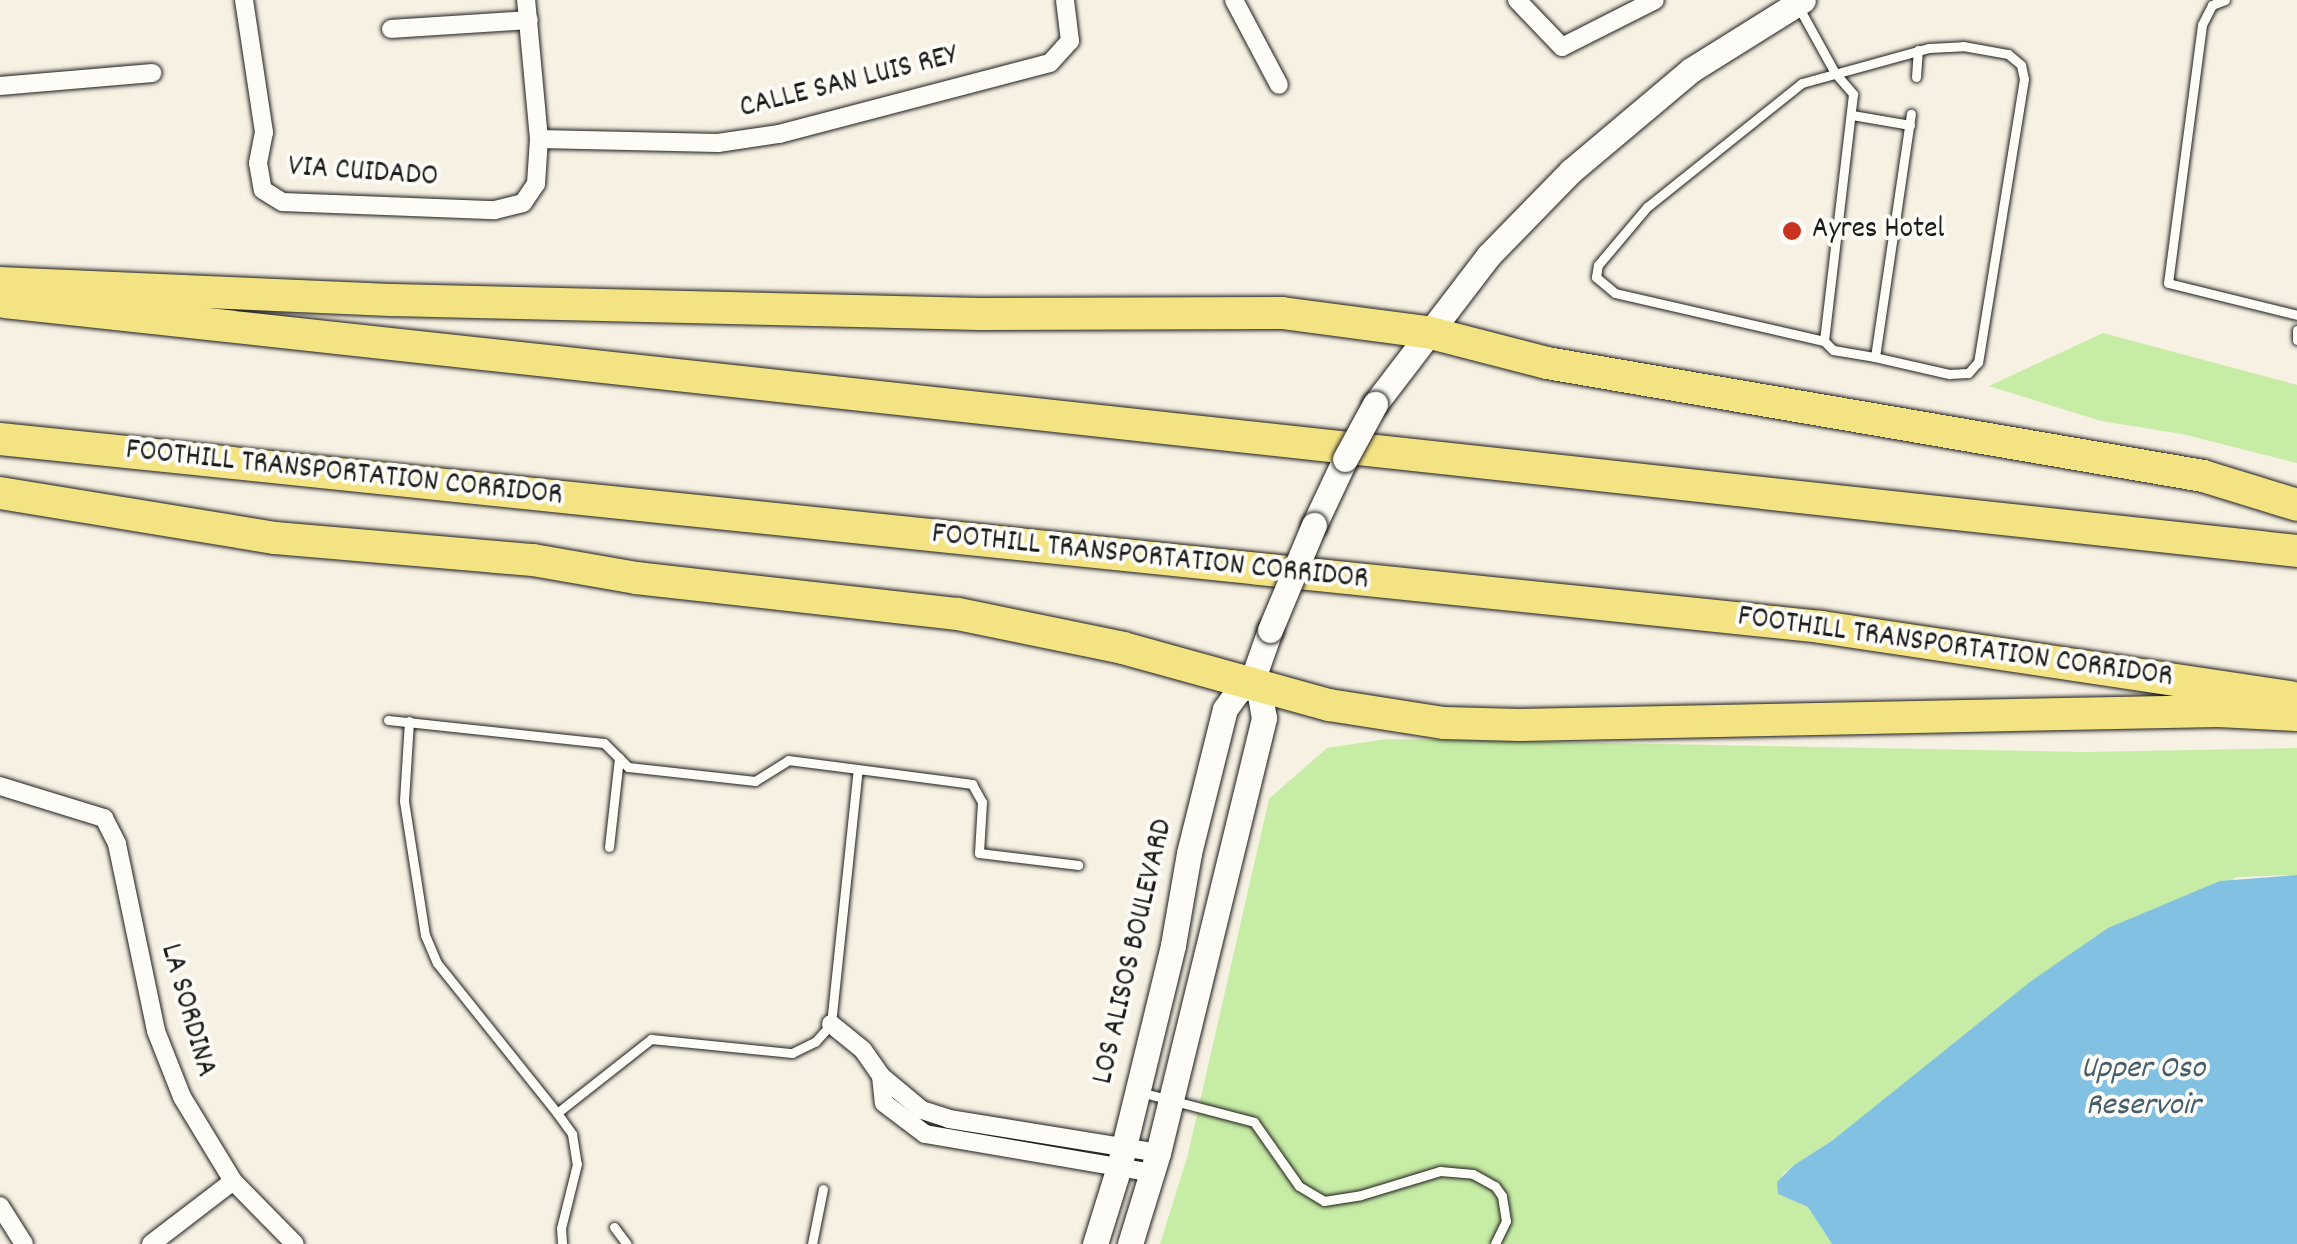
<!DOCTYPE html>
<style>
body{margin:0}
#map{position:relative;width:2297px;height:1244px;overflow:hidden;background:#f7f1e3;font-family:Dekko,sans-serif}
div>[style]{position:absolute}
.green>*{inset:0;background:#c7eca5}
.water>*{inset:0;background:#82c1e2}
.roads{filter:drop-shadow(0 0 2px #1c1c1c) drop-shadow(0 0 2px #1c1c1c)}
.lane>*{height:9px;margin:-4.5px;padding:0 4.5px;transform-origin:4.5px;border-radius:4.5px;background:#fdfcf7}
.street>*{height:18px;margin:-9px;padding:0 9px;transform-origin:9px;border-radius:9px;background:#fdfcf7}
.secondary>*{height:25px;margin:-12.5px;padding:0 12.5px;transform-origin:12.5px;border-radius:12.5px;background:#fdfcf7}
.highway>*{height:32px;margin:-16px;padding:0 16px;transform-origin:16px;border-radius:16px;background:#f4e382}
.bridges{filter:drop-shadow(0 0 2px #1c1c1c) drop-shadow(0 0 2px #1c1c1c)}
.secondary-bridge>*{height:25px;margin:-12.5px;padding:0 12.5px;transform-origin:12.5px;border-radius:12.5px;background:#fdfcf7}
.dots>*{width:28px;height:28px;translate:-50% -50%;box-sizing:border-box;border:5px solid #fdfcf7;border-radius:50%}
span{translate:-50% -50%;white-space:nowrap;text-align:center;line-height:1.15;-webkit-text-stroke:8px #fdfcf7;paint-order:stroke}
.street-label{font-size:30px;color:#1c1c1c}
.poi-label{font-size:30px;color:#1c1c1c}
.left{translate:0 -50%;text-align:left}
.water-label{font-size:32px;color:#455e6b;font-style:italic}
</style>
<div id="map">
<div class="green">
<div style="clip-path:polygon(2103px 333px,2297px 385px,2297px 463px,2182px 434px,2101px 421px,1989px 386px)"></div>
<div style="clip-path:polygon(1387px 739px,2084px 752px,2297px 748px,2297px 875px,2237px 877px,1794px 1165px,1783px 1174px,1778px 1194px,1808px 1207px,1832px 1244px,1160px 1244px,1187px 1158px,1269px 799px,1327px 748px)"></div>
</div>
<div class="water">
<div style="clip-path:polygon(2297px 875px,2297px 1244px,1832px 1244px,1808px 1207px,1778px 1194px,1777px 1182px,1794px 1165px,1833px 1140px,2030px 982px,2108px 928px,2220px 881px)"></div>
</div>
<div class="roads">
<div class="lane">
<div style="left:2225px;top:0;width:14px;rotate:159deg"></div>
<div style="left:2212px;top:5px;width:22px;rotate:117deg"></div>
<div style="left:2202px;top:25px;width:260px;rotate:97.5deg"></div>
<div style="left:2168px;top:283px;width:133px;rotate:13.9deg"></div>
<div style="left:1798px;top:6px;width:77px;rotate:61.1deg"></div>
<div style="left:1835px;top:73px;width:28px;rotate:49deg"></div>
<div style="left:1853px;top:94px;width:249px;rotate:96.7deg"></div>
<div style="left:1824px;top:341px;width:13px;rotate:45deg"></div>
<div style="left:1833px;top:350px;width:43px;rotate:9.5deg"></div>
<div style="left:1875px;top:357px;width:246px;rotate:-81.6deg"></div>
<div style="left:1916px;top:77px;width:27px;rotate:-86deg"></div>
<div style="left:1852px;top:115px;width:59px;rotate:9.8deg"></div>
<div style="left:2297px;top:330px;width:10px;rotate:90deg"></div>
<div style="left:1824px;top:341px;width:214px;rotate:-167.1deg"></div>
<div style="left:1615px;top:293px;width:25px;rotate:-140deg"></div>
<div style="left:1596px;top:277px;width:12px;rotate:-81deg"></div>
<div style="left:1598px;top:265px;width:76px;rotate:-49.8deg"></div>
<div style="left:1647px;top:207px;width:198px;rotate:-38.7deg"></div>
<div style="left:1802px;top:83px;width:132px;rotate:-15.4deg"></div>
<div style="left:1929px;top:48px;width:34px;rotate:-3deg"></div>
<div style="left:1963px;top:46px;width:46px;rotate:10.1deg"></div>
<div style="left:2008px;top:54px;width:17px;rotate:40deg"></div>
<div style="left:2021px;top:65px;width:14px;rotate:78deg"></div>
<div style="left:2024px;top:79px;width:287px;rotate:99.2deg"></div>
<div style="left:1978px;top:362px;width:15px;rotate:132deg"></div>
<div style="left:1968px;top:373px;width:19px;rotate:177deg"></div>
<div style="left:1949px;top:374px;width:76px;rotate:-167.1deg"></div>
<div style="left:388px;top:720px;width:217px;rotate:6.1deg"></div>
<div style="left:604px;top:743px;width:34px;rotate:45deg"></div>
<div style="left:628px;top:767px;width:128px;rotate:6.3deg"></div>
<div style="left:755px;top:781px;width:39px;rotate:-32deg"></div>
<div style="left:788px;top:760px;width:186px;rotate:7.4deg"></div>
<div style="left:972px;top:784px;width:21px;rotate:61deg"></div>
<div style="left:982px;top:802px;width:51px;rotate:93.4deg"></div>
<div style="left:979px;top:853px;width:100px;rotate:6.9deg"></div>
<div style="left:409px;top:721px;width:80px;rotate:93.6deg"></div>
<div style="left:404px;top:801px;width:136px;rotate:81.1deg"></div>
<div style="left:425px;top:935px;width:30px;rotate:67deg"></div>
<div style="left:437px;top:963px;width:192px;rotate:51.3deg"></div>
<div style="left:557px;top:1113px;width:120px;rotate:-38.2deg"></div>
<div style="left:651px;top:1039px;width:142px;rotate:5.7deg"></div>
<div style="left:792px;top:1053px;width:25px;rotate:-26deg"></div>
<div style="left:815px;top:1042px;width:24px;rotate:-48deg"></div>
<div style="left:831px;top:1024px;width:256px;rotate:-84deg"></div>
<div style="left:609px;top:847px;width:90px;rotate:-83.6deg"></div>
<div style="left:1140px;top:1092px;width:118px;rotate:14.7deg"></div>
<div style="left:1254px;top:1122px;width:78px;rotate:54.9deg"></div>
<div style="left:1299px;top:1186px;width:29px;rotate:31deg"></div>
<div style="left:1324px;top:1201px;width:37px;rotate:-9deg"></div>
<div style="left:1361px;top:1195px;width:83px;rotate:-16.9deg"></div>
<div style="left:1440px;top:1171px;width:33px;rotate:5deg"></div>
<div style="left:1473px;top:1174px;width:25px;rotate:29deg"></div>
<div style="left:1495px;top:1186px;width:12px;rotate:55deg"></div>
<div style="left:1502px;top:1196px;width:25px;rotate:81deg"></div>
<div style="left:1506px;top:1221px;width:25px;rotate:116deg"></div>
<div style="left:557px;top:1113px;width:26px;rotate:54deg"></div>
<div style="left:572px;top:1134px;width:30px;rotate:81deg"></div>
<div style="left:577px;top:1164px;width:66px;rotate:104deg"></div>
<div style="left:561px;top:1228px;width:16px;rotate:86deg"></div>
<div style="left:614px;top:1227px;width:21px;rotate:53deg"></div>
<div style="left:812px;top:1244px;width:56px;rotate:-78.7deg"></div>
</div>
<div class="street">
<div style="left:244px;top:0;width:134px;rotate:81.4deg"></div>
<div style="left:264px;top:132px;width:32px;rotate:101deg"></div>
<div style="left:258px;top:163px;width:27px;rotate:80deg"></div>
<div style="left:263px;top:190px;width:22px;rotate:32deg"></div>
<div style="left:282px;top:202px;width:213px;rotate:2.2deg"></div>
<div style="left:495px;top:210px;width:29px;rotate:-14deg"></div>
<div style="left:523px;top:203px;width:23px;rotate:-56deg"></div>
<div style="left:536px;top:184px;width:45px;rotate:-86.2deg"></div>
<div style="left:539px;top:139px;width:140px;rotate:-95.3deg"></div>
<div style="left:1234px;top:0;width:96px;rotate:62.1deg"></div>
<div style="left:1517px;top:0;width:65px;rotate:46.2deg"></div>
<div style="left:1562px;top:47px;width:104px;rotate:-26.8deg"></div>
<div style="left:391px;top:29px;width:138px;rotate:-3.7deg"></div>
<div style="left:0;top:86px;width:153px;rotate:-4.9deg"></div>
<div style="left:539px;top:139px;width:179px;rotate:1.3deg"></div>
<div style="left:718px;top:143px;width:62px;rotate:-8.4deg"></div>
<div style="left:779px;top:134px;width:280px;rotate:-14.7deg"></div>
<div style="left:1050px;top:63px;width:30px;rotate:-48deg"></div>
<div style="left:1070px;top:41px;width:41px;rotate:-97deg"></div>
<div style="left:0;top:786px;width:109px;rotate:17.1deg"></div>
<div style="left:104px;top:818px;width:29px;rotate:63deg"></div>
<div style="left:117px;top:844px;width:191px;rotate:78.2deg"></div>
<div style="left:156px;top:1031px;width:71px;rotate:68.5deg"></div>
<div style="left:182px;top:1097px;width:98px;rotate:58.7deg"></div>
<div style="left:233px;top:1181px;width:88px;rotate:45.5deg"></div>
<div style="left:831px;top:1024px;width:41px;rotate:39.1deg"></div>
<div style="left:863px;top:1050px;width:32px;rotate:55deg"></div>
<div style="left:881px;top:1076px;width:53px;rotate:39.7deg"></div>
<div style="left:922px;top:1110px;width:28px;rotate:18deg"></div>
<div style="left:949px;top:1119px;width:212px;rotate:9.2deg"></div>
<div style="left:881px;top:1076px;width:27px;rotate:84deg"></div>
<div style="left:884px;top:1103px;width:51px;rotate:37.1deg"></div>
<div style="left:925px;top:1134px;width:230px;rotate:9.7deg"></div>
<div style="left:0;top:1206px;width:45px;rotate:57.7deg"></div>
<div style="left:151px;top:1244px;width:103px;rotate:-37.5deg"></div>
</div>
<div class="secondary">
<div style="left:1375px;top:404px;width:186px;rotate:-52.6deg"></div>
<div style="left:1488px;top:256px;width:119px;rotate:-45.7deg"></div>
<div style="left:1571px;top:171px;width:157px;rotate:-40.1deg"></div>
<div style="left:1691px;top:70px;width:132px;rotate:-32deg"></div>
<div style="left:1314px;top:525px;width:73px;rotate:-64.8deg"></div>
<div style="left:1095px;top:1244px;width:81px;rotate:-72.7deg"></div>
<div style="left:1119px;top:1167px;width:228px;rotate:-76.3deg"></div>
<div style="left:1173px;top:945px;width:93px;rotate:-80.1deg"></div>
<div style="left:1189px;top:853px;width:148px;rotate:-76deg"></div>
<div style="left:1225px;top:709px;width:22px;rotate:-54deg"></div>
<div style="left:1238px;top:691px;width:15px;rotate:-28deg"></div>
<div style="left:1130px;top:1244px;width:95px;rotate:-72.9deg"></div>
<div style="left:1158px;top:1153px;width:448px;rotate:-76.3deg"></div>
<div style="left:1264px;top:718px;width:23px;rotate:-100deg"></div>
<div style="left:1260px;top:695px;width:14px;rotate:-129deg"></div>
<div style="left:1251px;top:684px;width:57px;rotate:-70.6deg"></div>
</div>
<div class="highway">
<div style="left:0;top:283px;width:392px;rotate:2.5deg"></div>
<div style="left:392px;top:300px;width:588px;rotate:1.36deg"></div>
<div style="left:980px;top:314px;width:302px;rotate:-0.2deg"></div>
<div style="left:1282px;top:313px;width:146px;rotate:7.5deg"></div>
<div style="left:1427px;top:332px;width:124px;rotate:14.5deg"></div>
<div style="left:1547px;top:363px;width:666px;rotate:9.77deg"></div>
<div style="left:2203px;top:476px;width:98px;rotate:17.1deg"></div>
<div style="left:5px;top:302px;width:2305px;rotate:6.2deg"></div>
<div style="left:0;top:439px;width:1831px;rotate:5.89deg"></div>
<div style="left:1821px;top:627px;width:475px;rotate:8.5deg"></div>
<div style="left:0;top:493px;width:279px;rotate:9.3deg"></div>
<div style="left:275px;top:538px;width:259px;rotate:4.9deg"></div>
<div style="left:533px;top:560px;width:105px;rotate:9.9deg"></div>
<div style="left:636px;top:578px;width:324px;rotate:6.4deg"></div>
<div style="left:958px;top:614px;width:168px;rotate:11.6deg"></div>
<div style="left:1123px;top:648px;width:214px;rotate:15.5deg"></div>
<div style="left:1329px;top:705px;width:116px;rotate:8.9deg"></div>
<div style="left:1444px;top:723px;width:76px;rotate:1.5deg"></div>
<div style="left:1520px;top:725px;width:698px;rotate:-1.15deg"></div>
<div style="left:2218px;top:711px;width:79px;rotate:2.9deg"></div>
</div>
</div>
<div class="bridges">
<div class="secondary-bridge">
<div style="left:1345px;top:459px;width:63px;rotate:-61.4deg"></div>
<div style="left:1270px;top:630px;width:114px;rotate:-67.3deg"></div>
</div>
</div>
<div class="dots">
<div style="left:1792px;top:231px;background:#c8321e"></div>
</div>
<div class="street-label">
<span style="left:849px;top:84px;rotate:-14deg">CALLE SAN LUIS REY</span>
<span style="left:363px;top:174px;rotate:4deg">VIA CUIDADO</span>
<span style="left:344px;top:475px;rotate:6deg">FOOTHILL TRANSPORTATION CORRIDOR</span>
<span style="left:1150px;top:559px;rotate:6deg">FOOTHILL TRANSPORTATION CORRIDOR</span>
<span style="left:1955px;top:649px;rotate:8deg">FOOTHILL TRANSPORTATION CORRIDOR</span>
<span style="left:1135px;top:952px;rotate:-77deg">LOS ALISOS BOULEVARD</span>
<span style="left:186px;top:1011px;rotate:74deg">LA SORDINA</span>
</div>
<div class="poi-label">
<span class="left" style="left:1812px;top:231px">Ayres Hotel</span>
</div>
<div class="water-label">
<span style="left:2143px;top:1089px">Upper Oso<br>Reservoir</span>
</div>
</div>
